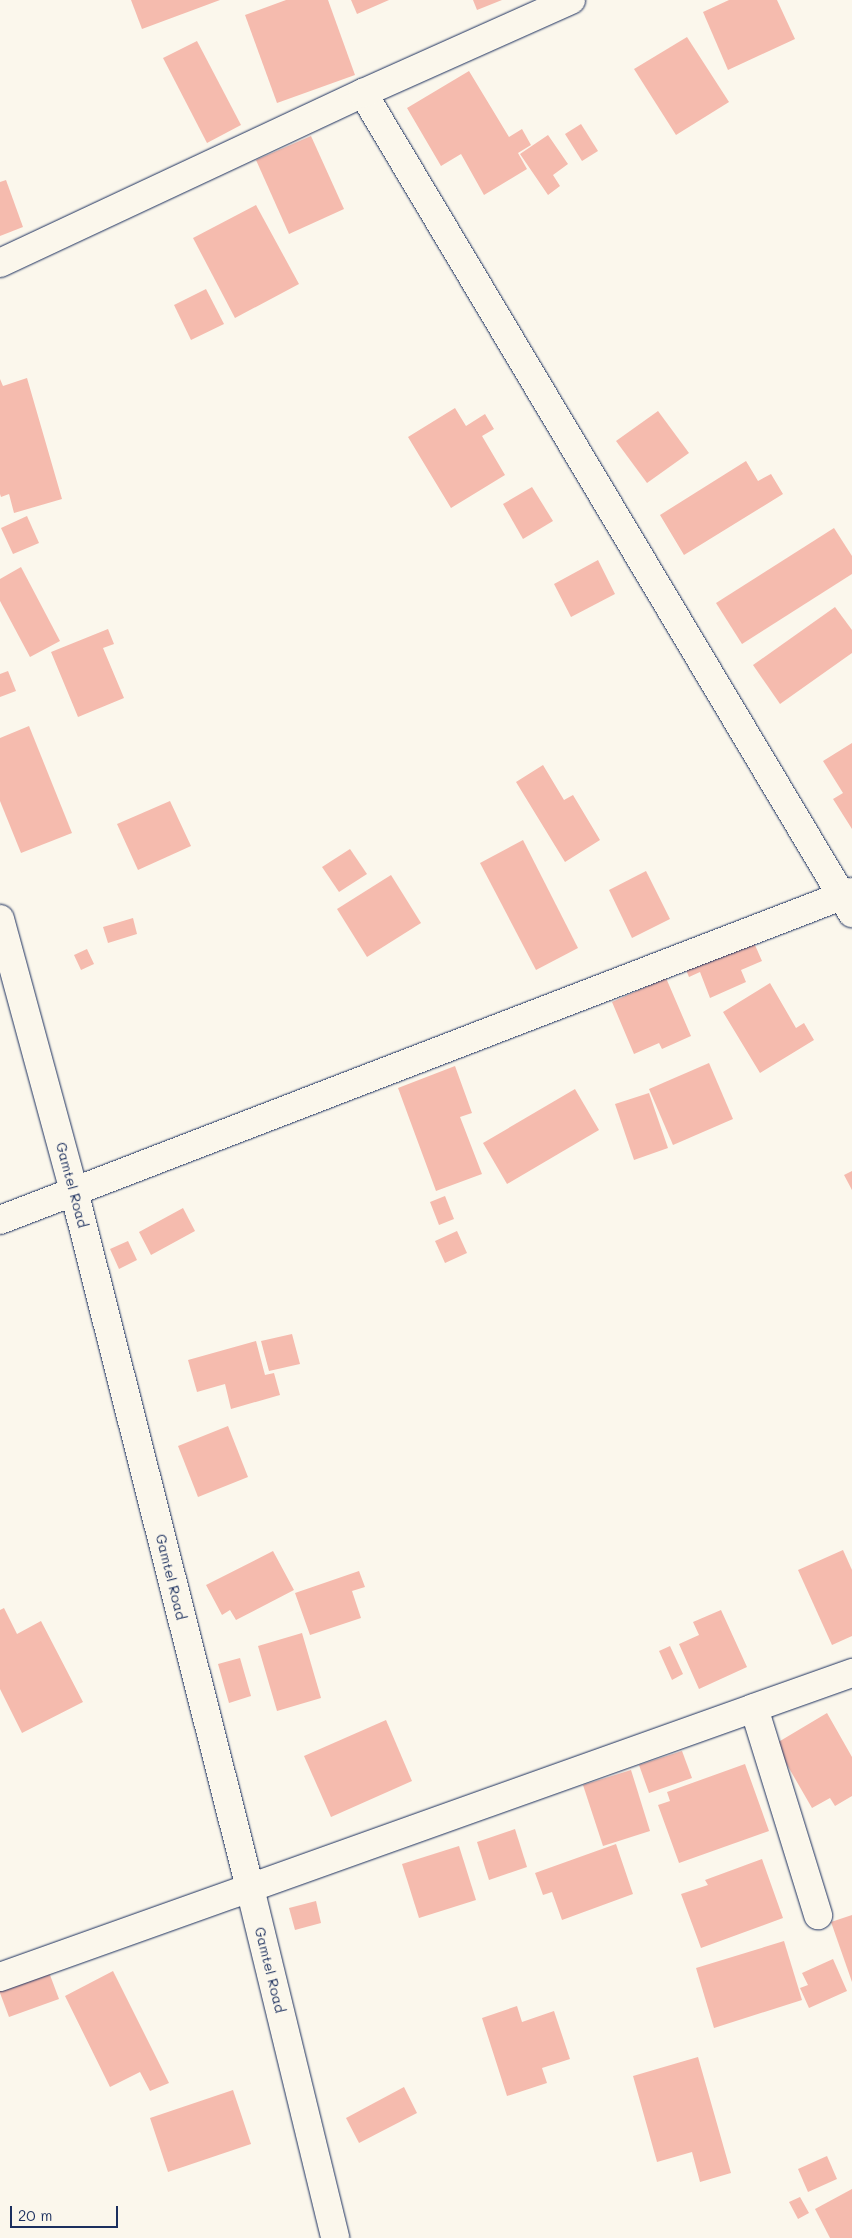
<!DOCTYPE html>
<style>
body{margin:0}
#map{position:relative;width:852px;height:2238px;overflow:hidden;background:#fbf7ec;font-family:Mali,sans-serif}
div>[style]{position:absolute}
.building>*{inset:0;background:#f5bbae}
.roads{filter:drop-shadow(0 0 1px #1b2f5e) drop-shadow(0 0 1px #1b2f5e)}
.minor>*{height:28px;margin:-14px;padding:0 14px;transform-origin:14px;border-radius:14px;background:#fbf7ec}
span{translate:-50% -50%;white-space:nowrap;text-align:center;line-height:1.15;-webkit-text-stroke:4px #fbf7ec;paint-order:stroke}
.street-label{font-size:14px;color:#1b2f5e}
.scale{position:absolute;left:10px;top:2206px;width:108px;height:22px;box-sizing:border-box;border:2px solid #1b2f5e;border-top:0;padding-left:6px;font-size:15px;line-height:18px;white-space:nowrap;color:#1b2f5e;-webkit-text-stroke:4px #fbf7ec;paint-order:stroke}
</style>
<div id="map">
<div class="building">
<div style="clip-path:polygon(131px 0,220px 0,142px 29px)"></div>
<div style="clip-path:polygon(286px 0,328px 0,355px 75px,277px 103px,245px 15px)"></div>
<div style="clip-path:polygon(351px 0,389px 0,357px 14px)"></div>
<div style="clip-path:polygon(473px 0,502px 0,477px 10px)"></div>
<div style="clip-path:polygon(729px 0,777px 0,795px 39px,728px 70px,703px 12px)"></div>
<div style="clip-path:polygon(687px 37px,729px 102px,676px 135px,634px 69px)"></div>
<div style="clip-path:polygon(197px 41px,241px 125px,207px 143px,163px 58px)"></div>
<div style="clip-path:polygon(469px 71px,509px 137px,522px 129px,531px 145px,518px 153px,527px 169px,484px 195px,461px 154px,441px 166px,407px 108px)"></div>
<div style="clip-path:polygon(581px 124px,598px 151px,582px 161px,565px 134px)"></div>
<div style="clip-path:polygon(548px 135px,568px 164px,553px 175px,560px 186px,548px 195px,520px 154px)"></div>
<div style="clip-path:polygon(311px 136px,344px 209px,289px 234px,256px 160px)"></div>
<div style="clip-path:polygon(6px 180px,23px 227px,0 236px,0 182px)"></div>
<div style="clip-path:polygon(256px 205px,299px 284px,235px 318px,193px 238px)"></div>
<div style="clip-path:polygon(206px 289px,224px 324px,191px 340px,174px 305px)"></div>
<div style="clip-path:polygon(27px 378px,62px 499px,14px 513px,9px 494px,1px 497px,0 494px,0 379px,3px 386px)"></div>
<div style="clip-path:polygon(455px 408px,466px 426px,485px 414px,494px 429px,482px 436px,505px 475px,451px 508px,408px 437px)"></div>
<div style="clip-path:polygon(658px 411px,689px 453px,647px 483px,616px 441px)"></div>
<div style="clip-path:polygon(746px 461px,758px 481px,771px 474px,783px 494px,684px 555px,660px 515px)"></div>
<div style="clip-path:polygon(532px 487px,553px 521px,523px 539px,503px 504px)"></div>
<div style="clip-path:polygon(27px 516px,39px 543px,13px 554px,1px 528px)"></div>
<div style="clip-path:polygon(834px 528px,852px 556px,852px 574px,742px 644px,716px 603px)"></div>
<div style="clip-path:polygon(598px 560px,615px 594px,571px 617px,554px 584px)"></div>
<div style="clip-path:polygon(21px 567px,60px 641px,30px 657px,0 601px,0 579px)"></div>
<div style="clip-path:polygon(835px 607px,852px 630px,852px 653px,780px 704px,753px 665px)"></div>
<div style="clip-path:polygon(108px 629px,114px 644px,103px 648px,124px 698px,78px 717px,51px 652px)"></div>
<div style="clip-path:polygon(8px 671px,16px 691px,0 697px,0 674px)"></div>
<div style="clip-path:polygon(29px 726px,72px 833px,21px 853px,0 801px,0 738px)"></div>
<div style="clip-path:polygon(852px 743px,852px 829px,833px 799px,843px 793px,823px 761px)"></div>
<div style="clip-path:polygon(543px 765px,564px 800px,573px 795px,600px 840px,565px 862px,516px 782px)"></div>
<div style="clip-path:polygon(170px 801px,191px 846px,138px 870px,117px 824px)"></div>
<div style="clip-path:polygon(523px 840px,578px 948px,536px 970px,480px 863px)"></div>
<div style="clip-path:polygon(350px 849px,367px 874px,339px 892px,322px 867px)"></div>
<div style="clip-path:polygon(646px 871px,670px 919px,632px 938px,609px 890px)"></div>
<div style="clip-path:polygon(391px 875px,421px 923px,367px 957px,337px 909px)"></div>
<div style="clip-path:polygon(133px 918px,137px 934px,108px 943px,103px 927px)"></div>
<div style="clip-path:polygon(751px 936px,762px 961px,741px 970px,746px 982px,710px 998px,700px 972px,689px 977px,684px 965px)"></div>
<div style="clip-path:polygon(87px 949px,94px 964px,81px 970px,74px 955px)"></div>
<div style="clip-path:polygon(666px 978px,691px 1036px,662px 1049px,659px 1043px,634px 1054px,612px 1002px)"></div>
<div style="clip-path:polygon(770px 983px,796px 1028px,804px 1023px,814px 1040px,760px 1073px,723px 1012px)"></div>
<div style="clip-path:polygon(709px 1063px,733px 1119px,673px 1145px,649px 1089px)"></div>
<div style="clip-path:polygon(455px 1066px,472px 1113px,460px 1117px,482px 1174px,436px 1191px,398px 1088px)"></div>
<div style="clip-path:polygon(575px 1089px,599px 1130px,507px 1184px,483px 1143px)"></div>
<div style="clip-path:polygon(649px 1093px,668px 1148px,634px 1160px,615px 1104px)"></div>
<div style="clip-path:polygon(852px 1171px,852px 1190px,844px 1175px)"></div>
<div style="clip-path:polygon(445px 1196px,454px 1219px,439px 1225px,430px 1202px)"></div>
<div style="clip-path:polygon(183px 1208px,195px 1231px,151px 1255px,139px 1232px)"></div>
<div style="clip-path:polygon(457px 1231px,467px 1253px,445px 1263px,435px 1241px)"></div>
<div style="clip-path:polygon(128px 1241px,137px 1260px,119px 1269px,110px 1249px)"></div>
<div style="clip-path:polygon(292px 1334px,300px 1364px,269px 1371px,261px 1341px)"></div>
<div style="clip-path:polygon(256px 1341px,265px 1375px,274px 1373px,280px 1395px,231px 1409px,225px 1384px,197px 1392px,188px 1360px)"></div>
<div style="clip-path:polygon(228px 1426px,248px 1477px,198px 1497px,178px 1446px)"></div>
<div style="clip-path:polygon(843px 1550px,852px 1570px,852px 1636px,832px 1645px,798px 1570px)"></div>
<div style="clip-path:polygon(273px 1551px,294px 1590px,236px 1620px,230px 1610px,222px 1615px,206px 1585px)"></div>
<div style="clip-path:polygon(359px 1571px,365px 1587px,352px 1591px,361px 1618px,310px 1635px,295px 1593px)"></div>
<div style="clip-path:polygon(4px 1608px,17px 1634px,41px 1621px,83px 1702px,22px 1733px,0 1689px,0 1610px)"></div>
<div style="clip-path:polygon(721px 1610px,747px 1667px,699px 1689px,679px 1644px,699px 1635px,693px 1622px)"></div>
<div style="clip-path:polygon(302px 1633px,321px 1698px,277px 1711px,258px 1646px)"></div>
<div style="clip-path:polygon(670px 1646px,683px 1674px,672px 1680px,659px 1651px)"></div>
<div style="clip-path:polygon(240px 1658px,251px 1696px,229px 1703px,218px 1664px)"></div>
<div style="clip-path:polygon(827px 1713px,852px 1757px,852px 1796px,835px 1806px,830px 1798px,812px 1808px,775px 1744px)"></div>
<div style="clip-path:polygon(386px 1720px,412px 1781px,331px 1817px,304px 1756px)"></div>
<div style="clip-path:polygon(682px 1751px,692px 1778px,649px 1793px,639px 1765px)"></div>
<div style="clip-path:polygon(745px 1764px,769px 1831px,679px 1863px,658px 1805px,670px 1801px,667px 1792px)"></div>
<div style="clip-path:polygon(631px 1770px,650px 1831px,603px 1846px,583px 1785px)"></div>
<div style="clip-path:polygon(515px 1829px,527px 1867px,489px 1880px,477px 1842px)"></div>
<div style="clip-path:polygon(616px 1844px,633px 1894px,562px 1920px,552px 1892px,543px 1895px,535px 1873px)"></div>
<div style="clip-path:polygon(459px 1846px,476px 1900px,419px 1918px,402px 1864px)"></div>
<div style="clip-path:polygon(762px 1859px,783px 1918px,701px 1948px,681px 1894px,708px 1885px,705px 1880px)"></div>
<div style="clip-path:polygon(316px 1901px,321px 1923px,295px 1930px,289px 1908px)"></div>
<div style="clip-path:polygon(852px 1915px,852px 1982px,831px 1922px)"></div>
<div style="clip-path:polygon(784px 1941px,802px 2000px,714px 2028px,696px 1968px)"></div>
<div style="clip-path:polygon(833px 1959px,847px 1991px,809px 2008px,800px 1988px,808px 1985px,802px 1973px)"></div>
<div style="clip-path:polygon(47px 1967px,59px 1999px,9px 2017px,0 1993px,0 1984px)"></div>
<div style="clip-path:polygon(113px 1971px,169px 2083px,150px 2091px,140px 2072px,110px 2087px,65px 1996px)"></div>
<div style="clip-path:polygon(517px 2006px,522px 2022px,554px 2011px,570px 2059px,542px 2068px,547px 2083px,507px 2096px,482px 2018px)"></div>
<div style="clip-path:polygon(698px 2057px,731px 2173px,700px 2182px,692px 2152px,657px 2162px,633px 2076px)"></div>
<div style="clip-path:polygon(404px 2087px,417px 2113px,359px 2143px,346px 2118px)"></div>
<div style="clip-path:polygon(233px 2090px,251px 2144px,168px 2172px,150px 2118px)"></div>
<div style="clip-path:polygon(827px 2156px,837px 2179px,808px 2192px,798px 2169px)"></div>
<div style="clip-path:polygon(852px 2189px,852px 2238px,830px 2238px,815px 2209px)"></div>
<div style="clip-path:polygon(800px 2197px,809px 2213px,798px 2219px,789px 2202px)"></div>
</div>
<div class="roads">
<div class="minor">
<div style="left:363px;top:93px;width:955px;rotate:59.19deg"></div>
<div style="left:0;top:263px;width:401px;rotate:-25.1deg"></div>
<div style="left:363px;top:93px;width:228px;rotate:-24.1deg"></div>
<div style="left:0;top:919px;width:282px;rotate:74.8deg"></div>
<div style="left:74px;top:1191px;width:719px;rotate:75.83deg"></div>
<div style="left:250px;top:1888px;width:360px;rotate:76.3deg"></div>
<div style="left:0;top:1220px;width:913px;rotate:-21.06deg"></div>
<div style="left:754px;top:1708px;width:217px;rotate:72.8deg"></div>
<div style="left:0;top:1977px;width:905px;rotate:-19.64deg"></div>
</div>
</div>
<div class="street-label">
<span style="left:72px;top:1185px;rotate:75deg">Gamtel Road</span>
<span style="left:171px;top:1577px;rotate:76deg">Gamtel Road</span>
<span style="left:270px;top:1970px;rotate:76deg">Gamtel Road</span>
</div>
<div class="scale">20 m</div>
</div>
